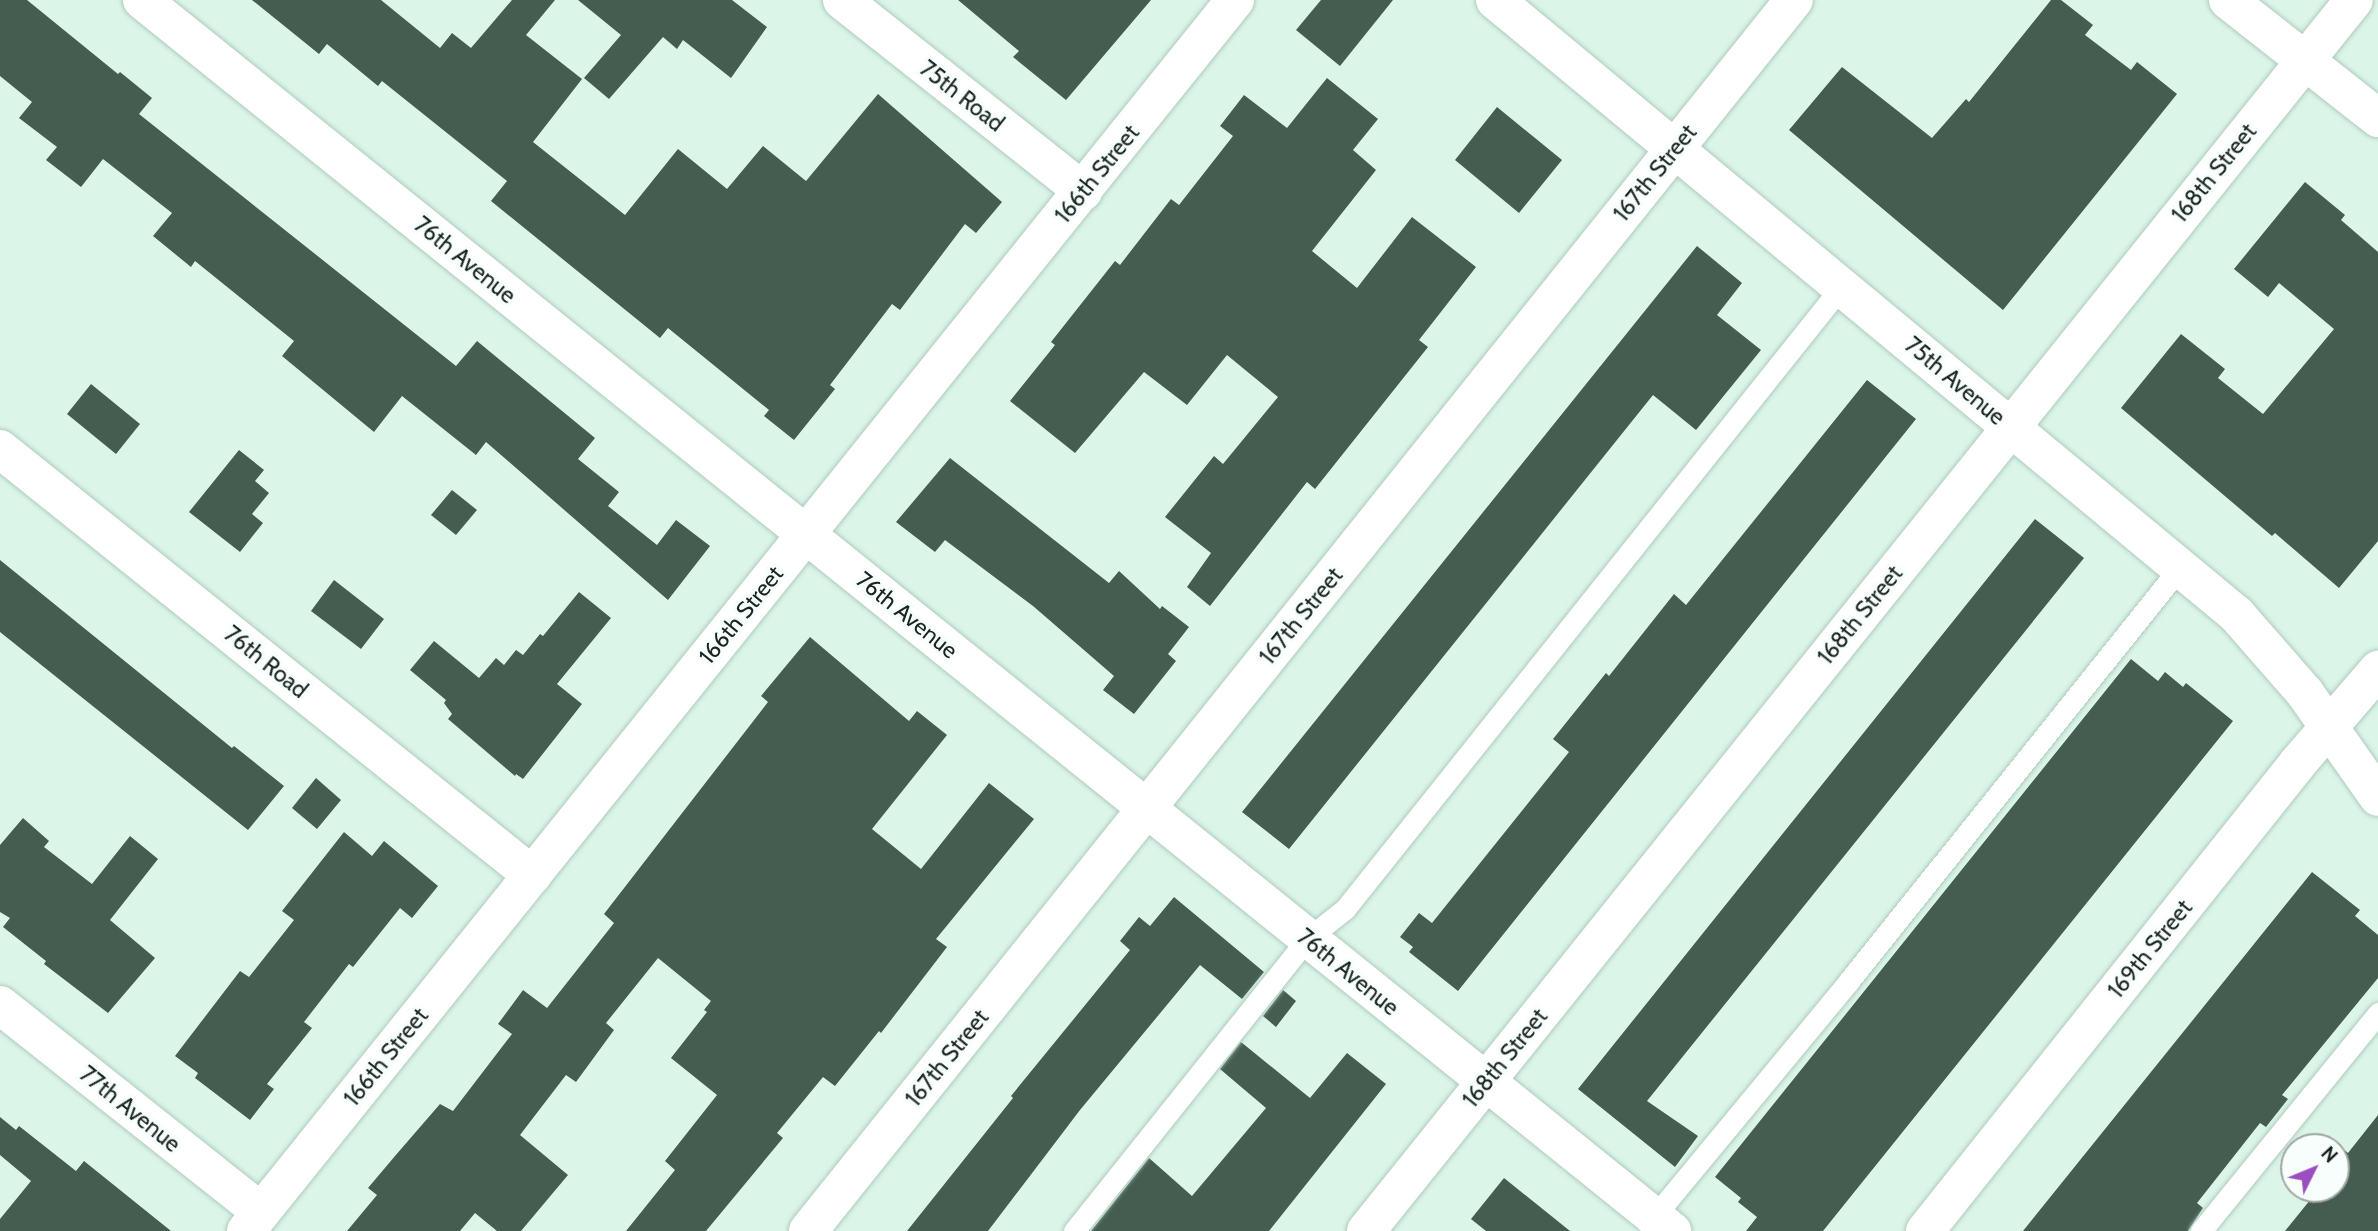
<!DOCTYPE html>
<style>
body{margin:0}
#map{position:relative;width:2378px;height:1231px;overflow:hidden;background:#dbf6e8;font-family:Cabin,sans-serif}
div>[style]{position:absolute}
.building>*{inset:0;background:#455c50}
.roads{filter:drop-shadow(0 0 2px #b0cbbd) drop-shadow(0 0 2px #b0cbbd)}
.lane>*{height:21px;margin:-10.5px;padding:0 10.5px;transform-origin:10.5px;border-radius:10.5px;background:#fff}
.street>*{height:38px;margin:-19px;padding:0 19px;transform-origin:19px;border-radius:19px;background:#fff}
.secondary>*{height:38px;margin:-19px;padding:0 19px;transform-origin:19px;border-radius:19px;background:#fff}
span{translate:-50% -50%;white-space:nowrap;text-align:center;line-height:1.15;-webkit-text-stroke:7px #f8fefb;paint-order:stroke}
.street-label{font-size:23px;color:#1a241f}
.north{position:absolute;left:2280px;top:1133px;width:70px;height:70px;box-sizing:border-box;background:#f8fefb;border:2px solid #9fa7a3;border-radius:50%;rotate:47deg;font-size:19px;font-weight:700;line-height:28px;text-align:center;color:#1a241f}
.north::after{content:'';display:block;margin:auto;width:24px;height:32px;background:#9a4ec0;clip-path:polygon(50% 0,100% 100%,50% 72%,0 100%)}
</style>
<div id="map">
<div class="building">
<div style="clip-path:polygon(0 0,27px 0,118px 74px,120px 72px,152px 98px,139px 114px,456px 366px,477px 341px,595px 438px,578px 459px,619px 492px,608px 506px,657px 545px,676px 520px,710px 546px,668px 600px,486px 442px,476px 455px,402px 396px,374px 432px,282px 356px,294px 341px,195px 261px,191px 267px,153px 236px,172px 213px,103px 159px,81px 187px,46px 160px,57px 147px,19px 118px,32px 102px,0 76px)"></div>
<div style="clip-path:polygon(252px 0,381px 0,440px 48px,452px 33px,471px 48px,512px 0,555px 0,526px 35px,582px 79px,533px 142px,625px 215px,678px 149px,727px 189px,763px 146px,806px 181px,878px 94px,1002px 202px,976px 233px,965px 224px,900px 310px,892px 304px,830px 385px,835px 389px,794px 440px,764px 416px,769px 410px,668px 328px,660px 338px,491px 201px,507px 181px,382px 81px,378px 86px,327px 44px,319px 54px)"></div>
<div style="clip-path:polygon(578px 0,732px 0,767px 27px,731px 78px,683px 40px,677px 49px,663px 37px,609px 99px,584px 78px,621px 35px)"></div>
<div style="clip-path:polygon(958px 0,1151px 0,1066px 100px,1013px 57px,1019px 51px)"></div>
<div style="clip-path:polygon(1321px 0,1393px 0,1340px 66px,1296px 30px)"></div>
<div style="clip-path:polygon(2051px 0,2061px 0,2093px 25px,2085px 35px,2131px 70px,2137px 62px,2177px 94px,2003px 310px,1789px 130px,1842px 67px,1932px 138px,1966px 99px,1969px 102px)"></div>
<div style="clip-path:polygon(1327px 78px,1378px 119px,1353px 150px,1376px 170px,1312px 251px,1357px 288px,1412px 217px,1476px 267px,1419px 340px,1428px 347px,1315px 489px,1307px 482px,1210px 606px,1187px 587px,1211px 553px,1165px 517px,1214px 456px,1223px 464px,1278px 397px,1227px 355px,1187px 405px,1144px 372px,1075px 453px,1010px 401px,1055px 345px,1051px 342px,1115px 261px,1120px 265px,1171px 199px,1179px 205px,1233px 136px,1220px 126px,1244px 95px,1287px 128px)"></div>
<div style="clip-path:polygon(1497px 107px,1562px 160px,1519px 213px,1455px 160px)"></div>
<div style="clip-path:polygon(2305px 182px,2345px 215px,2341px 220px,2378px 252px,2378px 541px,2339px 588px,2275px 533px,2272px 536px,2121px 408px,2181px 334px,2225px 369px,2218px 378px,2263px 414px,2334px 329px,2279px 283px,2268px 297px,2234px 269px)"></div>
<div style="clip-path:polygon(1697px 246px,1742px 283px,1717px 315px,1761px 350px,1696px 430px,1653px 395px,1289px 849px,1242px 812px)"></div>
<div style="clip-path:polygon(1867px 380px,1916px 419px,1458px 991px,1409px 952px,1413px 947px,1400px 937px,1419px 913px,1432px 923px,1569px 752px,1553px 739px,1606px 673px,1609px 676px,1674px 594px,1686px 605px)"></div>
<div style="clip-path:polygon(91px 384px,140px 424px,116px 454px,67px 414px)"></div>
<div style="clip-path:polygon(239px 450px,264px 470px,255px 481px,269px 493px,252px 514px,263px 523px,240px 552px,189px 512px)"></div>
<div style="clip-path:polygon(950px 458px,1109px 583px,1119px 571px,1160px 609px,1162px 606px,1189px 627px,1168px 654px,1176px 661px,1134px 714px,1103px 690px,1114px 676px,1033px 606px,945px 540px,935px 552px,896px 522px)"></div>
<div style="clip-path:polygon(452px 490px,477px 510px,456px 535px,431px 515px)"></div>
<div style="clip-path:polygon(2035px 519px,2084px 558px,1647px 1101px,1698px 1136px,1675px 1167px,1578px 1089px)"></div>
<div style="clip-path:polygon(0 560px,232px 748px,234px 746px,284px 786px,248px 830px,0 632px)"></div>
<div style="clip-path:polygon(334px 580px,384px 619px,361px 649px,311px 611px)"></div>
<div style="clip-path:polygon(579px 592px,611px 618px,557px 684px,582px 704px,523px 779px,516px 774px,515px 776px,448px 719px,452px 714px,444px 703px,446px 700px,410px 670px,434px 641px,479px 678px,496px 658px,504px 665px,516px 650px,523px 655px,540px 634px,543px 636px)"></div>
<div style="clip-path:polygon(810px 637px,909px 721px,917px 711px,947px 735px,872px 829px,921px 869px,989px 783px,1034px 819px,936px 939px,947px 947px,881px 1033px,879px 1031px,835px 1086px,823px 1077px,777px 1133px,783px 1138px,706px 1231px,626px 1231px,675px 1170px,665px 1161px,717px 1095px,671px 1058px,707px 1012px,704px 1010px,711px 1001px,658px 958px,606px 1023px,614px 1030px,576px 1082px,566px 1075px,520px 1135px,568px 1175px,521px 1231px,497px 1231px,475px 1213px,460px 1231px,347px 1231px,377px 1195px,368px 1188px,395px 1156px,440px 1104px,453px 1111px,512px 1034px,498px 1024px,523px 990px,547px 1008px,614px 923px,604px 914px,768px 702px,761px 696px)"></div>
<div style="clip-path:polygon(2131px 659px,2158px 681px,2165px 672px,2183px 687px,2186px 683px,2233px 721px,1823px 1231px,1746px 1231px,1757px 1217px,1738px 1202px,1741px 1198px,1715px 1177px)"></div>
<div style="clip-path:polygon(316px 778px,341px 800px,317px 829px,292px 808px)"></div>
<div style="clip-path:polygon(23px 818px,49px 841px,44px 847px,92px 884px,130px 836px,158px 859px,110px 920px,155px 958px,108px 1013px,44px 964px,46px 961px,3px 927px,10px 918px,0 912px,0 845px)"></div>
<div style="clip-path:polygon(344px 832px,372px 856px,384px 841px,438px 886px,412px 918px,400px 908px,353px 967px,349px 964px,304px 1022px,312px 1028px,267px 1084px,274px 1089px,250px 1120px,195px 1078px,198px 1073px,175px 1056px,240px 971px,249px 977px,294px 920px,282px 911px)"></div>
<div style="clip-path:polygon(2312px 872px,2360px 910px,2355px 916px,2378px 935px,2378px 978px,2282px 1095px,2288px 1099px,2266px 1127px,2260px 1123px,2197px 1203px,2203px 1208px,2188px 1231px,2023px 1231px)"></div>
<div style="clip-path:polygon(1174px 897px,1264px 972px,1242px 999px,1200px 965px,1080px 1110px,988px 1231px,907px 1231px,1013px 1098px,1011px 1096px,1130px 950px,1120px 941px,1139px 917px,1150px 926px)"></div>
<div style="clip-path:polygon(1283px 990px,1296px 1001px,1276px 1027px,1263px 1016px)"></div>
<div style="clip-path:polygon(1241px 1042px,1310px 1098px,1347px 1053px,1386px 1084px,1269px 1231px,1091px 1231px,1149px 1158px,1192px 1196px,1266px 1108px,1220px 1069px)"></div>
<div style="clip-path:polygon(2378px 1115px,2378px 1231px,2285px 1231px,2319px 1189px,2336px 1189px,2336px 1143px,2348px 1153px)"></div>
<div style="clip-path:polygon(0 1117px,16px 1130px,19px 1126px,76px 1171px,84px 1161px,171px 1231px,0 1231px,0 1219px,31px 1181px,0 1155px)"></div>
<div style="clip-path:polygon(1504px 1178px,1570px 1231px,1486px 1231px,1471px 1219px)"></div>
</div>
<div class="roads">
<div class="lane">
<div style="left:1648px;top:1224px;width:314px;rotate:-50.4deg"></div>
<div style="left:1848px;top:982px;width:533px;rotate:-51.32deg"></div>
<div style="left:1074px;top:1231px;width:374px;rotate:-51.4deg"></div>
<div style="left:1307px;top:939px;width:48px;rotate:-38.3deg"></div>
<div style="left:1345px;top:909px;width:797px;rotate:-51.42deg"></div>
<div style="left:2201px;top:1231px;width:281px;rotate:-50.9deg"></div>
</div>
<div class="street">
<div style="left:142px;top:0;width:1964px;rotate:38.82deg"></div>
<div style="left:842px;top:0;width:308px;rotate:38.4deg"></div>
<div style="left:1495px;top:0;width:964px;rotate:39.65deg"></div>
<div style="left:2237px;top:615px;width:103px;rotate:48.9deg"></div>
<div style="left:2305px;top:693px;width:127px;rotate:54.9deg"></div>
<div style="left:0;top:449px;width:682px;rotate:38.69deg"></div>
<div style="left:0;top:1005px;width:333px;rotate:38.4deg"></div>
<div style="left:246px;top:1231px;width:1579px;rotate:-51.22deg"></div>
<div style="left:808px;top:1231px;width:1577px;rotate:-51.31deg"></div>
<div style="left:1366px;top:1231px;width:1578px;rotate:-51.25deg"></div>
<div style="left:1925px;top:1231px;width:598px;rotate:-51.44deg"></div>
<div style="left:2298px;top:763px;width:123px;rotate:-49.3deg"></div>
</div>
<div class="secondary">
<div style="left:2228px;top:0;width:191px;rotate:38.2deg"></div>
</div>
</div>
<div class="street-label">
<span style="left:962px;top:96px;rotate:38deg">75th Road</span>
<span style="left:1655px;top:173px;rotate:-51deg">167th Street</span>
<span style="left:2214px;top:173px;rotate:-51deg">168th Street</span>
<span style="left:1097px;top:174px;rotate:-51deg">166th Street</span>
<span style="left:465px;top:260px;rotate:39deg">76th Avenue</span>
<span style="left:1955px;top:381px;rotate:40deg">75th Avenue</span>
<span style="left:741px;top:615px;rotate:-51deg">166th Street</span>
<span style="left:907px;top:615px;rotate:39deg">76th Avenue</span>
<span style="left:1860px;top:615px;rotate:-51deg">168th Street</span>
<span style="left:1301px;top:616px;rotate:-51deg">167th Street</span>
<span style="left:266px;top:662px;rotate:39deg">76th Road</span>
<span style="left:2150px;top:949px;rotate:-51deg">169th Street</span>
<span style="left:1348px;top:972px;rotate:39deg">76th Avenue</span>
<span style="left:386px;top:1057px;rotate:-51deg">166th Street</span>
<span style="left:947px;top:1058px;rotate:-51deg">167th Street</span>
<span style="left:1505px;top:1058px;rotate:-51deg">168th Street</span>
<span style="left:130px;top:1109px;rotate:39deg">77th Avenue</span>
</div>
<div class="north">N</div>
</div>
